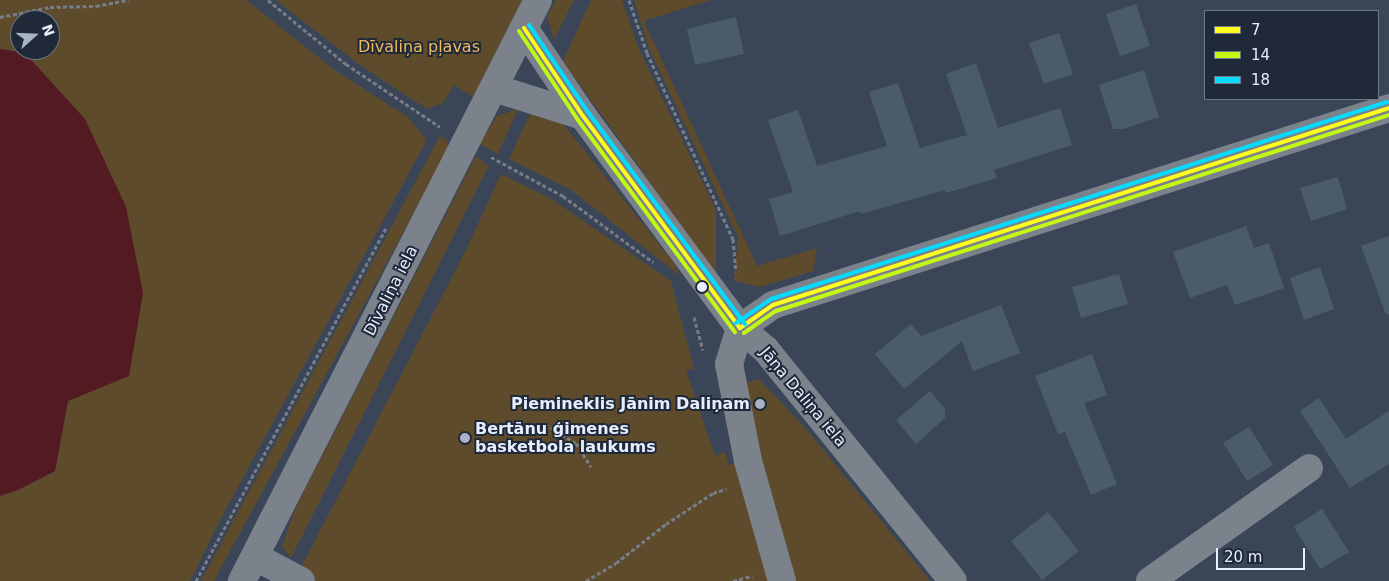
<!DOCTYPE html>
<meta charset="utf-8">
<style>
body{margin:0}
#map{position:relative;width:1389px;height:581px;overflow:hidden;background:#3a4657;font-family:"DejaVu Sans",sans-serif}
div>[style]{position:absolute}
.green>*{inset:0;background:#5e4b2b}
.water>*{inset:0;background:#531a22}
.building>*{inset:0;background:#4a5c6c}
.path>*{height:3px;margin-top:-1.5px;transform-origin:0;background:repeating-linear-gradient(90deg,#767d88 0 4px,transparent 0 6.5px)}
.minor>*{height:28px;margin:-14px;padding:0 14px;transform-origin:14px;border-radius:14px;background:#7b828c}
.bus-1>*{height:4px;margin:-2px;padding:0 2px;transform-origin:2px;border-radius:2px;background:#fefd1b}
.bus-2>*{height:4px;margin:-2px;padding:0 2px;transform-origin:2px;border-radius:2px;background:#c3f813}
.bus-3>*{height:4px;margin:-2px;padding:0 2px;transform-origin:2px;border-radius:2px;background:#03dcff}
.dots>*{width:14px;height:14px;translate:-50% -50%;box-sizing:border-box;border:2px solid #202938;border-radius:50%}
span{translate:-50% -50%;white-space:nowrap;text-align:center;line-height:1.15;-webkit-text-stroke:4px #202938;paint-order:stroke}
.park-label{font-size:16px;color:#efbb62}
.street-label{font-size:16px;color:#e4eeff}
.poi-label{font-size:16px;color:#e4eeff;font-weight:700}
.right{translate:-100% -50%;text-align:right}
.left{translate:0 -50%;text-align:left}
.legend{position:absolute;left:1204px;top:10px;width:175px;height:90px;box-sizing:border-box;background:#202938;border:1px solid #6e7888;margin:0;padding:6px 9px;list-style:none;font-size:15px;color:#e4eeff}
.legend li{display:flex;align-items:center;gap:10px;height:25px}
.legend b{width:25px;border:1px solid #6e7888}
.north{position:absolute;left:10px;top:10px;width:50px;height:50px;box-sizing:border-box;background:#202938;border:1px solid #6e7888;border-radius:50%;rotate:70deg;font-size:14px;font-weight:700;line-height:20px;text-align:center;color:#e4eeff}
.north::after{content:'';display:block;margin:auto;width:18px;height:22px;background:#a8b3c4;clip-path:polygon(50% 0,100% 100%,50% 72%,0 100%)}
.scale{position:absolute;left:1216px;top:548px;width:89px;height:22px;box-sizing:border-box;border:2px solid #e4eeff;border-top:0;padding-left:6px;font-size:15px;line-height:18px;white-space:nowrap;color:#e4eeff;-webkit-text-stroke:4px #202938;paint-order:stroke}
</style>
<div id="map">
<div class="green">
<div style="clip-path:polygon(evenodd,0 0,246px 0,336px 71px,408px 117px,427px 140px,220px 520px,190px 581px,0 581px,0 496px,18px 490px,55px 471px,68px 401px,129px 375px,25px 53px,0 49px,0 0,20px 20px,50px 20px,50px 50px,20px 50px,20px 20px)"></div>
<div style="clip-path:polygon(276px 0,523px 0,475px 98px,454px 85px,443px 103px,427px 109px,357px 63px)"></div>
<div style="clip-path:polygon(556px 0,574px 0,554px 40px,547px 17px)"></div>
<div style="clip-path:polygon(591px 0,622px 0,638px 47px,716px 210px,716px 274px,563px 61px)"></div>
<div style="clip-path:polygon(634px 0,711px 0,644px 21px,757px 266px,817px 248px,813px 271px,760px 287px,734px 281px,738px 237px,649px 49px)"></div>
<div style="clip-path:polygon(518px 109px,498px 154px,480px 144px,497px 116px)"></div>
<div style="clip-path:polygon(532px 110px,551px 114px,565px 126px,674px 263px,680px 276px,571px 190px,509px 159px)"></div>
<div style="clip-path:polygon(440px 136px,447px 140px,449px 148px,214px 581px,201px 581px)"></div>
<div style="clip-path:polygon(476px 156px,489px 166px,291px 558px,282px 546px,296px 507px)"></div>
<div style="clip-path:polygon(501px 174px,550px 198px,671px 281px,694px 369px,686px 370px,715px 456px,725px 452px,729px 465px,762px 459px,742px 384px,759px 379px,808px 431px,930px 581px,294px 581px,466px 250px)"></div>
</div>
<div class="water">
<div style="clip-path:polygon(0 49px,25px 53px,85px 119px,126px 207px,143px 293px,129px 376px,68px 401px,55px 471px,18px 490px,0 496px)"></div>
</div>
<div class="building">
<div style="clip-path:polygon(1136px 4px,1150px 46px,1120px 56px,1106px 14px)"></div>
<div style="clip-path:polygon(736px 17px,744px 54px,695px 65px,687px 29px)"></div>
<div style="clip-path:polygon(1059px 33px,1073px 74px,1044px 84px,1029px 43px)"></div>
<div style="clip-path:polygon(976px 63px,998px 128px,1060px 108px,1072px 145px,994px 170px,997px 178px,946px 193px,945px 190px,861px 214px,860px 211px,780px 236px,769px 199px,793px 192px,768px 120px,798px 110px,817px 166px,887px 146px,869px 92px,898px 83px,920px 148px,967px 135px,946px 74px)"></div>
<div style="clip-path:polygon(1144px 70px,1159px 117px,1123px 129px,1113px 129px,1099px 85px)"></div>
<div style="clip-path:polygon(1338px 177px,1347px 209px,1311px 221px,1300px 188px)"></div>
<div style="clip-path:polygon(1246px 226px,1254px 248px,1269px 243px,1284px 288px,1235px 305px,1227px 285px,1190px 298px,1173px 252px)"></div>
<div style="clip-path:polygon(1389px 236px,1389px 314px,1386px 315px,1361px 246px)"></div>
<div style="clip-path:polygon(1320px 267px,1334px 309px,1304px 320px,1290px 278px)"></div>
<div style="clip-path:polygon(1119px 274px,1128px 304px,1081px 318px,1072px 287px)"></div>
<div style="clip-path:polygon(1001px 305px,1020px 353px,973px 371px,962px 341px,904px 389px,875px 354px,911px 324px,921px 336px)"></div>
<div style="clip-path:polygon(1092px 354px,1107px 395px,1084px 403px,1117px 484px,1091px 495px,1065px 432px,1058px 434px,1035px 376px)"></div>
<div style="clip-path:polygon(930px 391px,945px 409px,945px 418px,916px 444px,896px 420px)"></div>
<div style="clip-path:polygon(1319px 398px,1346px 439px,1389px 411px,1389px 464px,1350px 488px,1300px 411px)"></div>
<div style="clip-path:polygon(1249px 427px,1273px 465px,1247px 481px,1223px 443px)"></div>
<div style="clip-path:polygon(1322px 509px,1349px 552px,1320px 569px,1294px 527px)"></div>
<div style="clip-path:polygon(1048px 512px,1079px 551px,1042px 580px,1011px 541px)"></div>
</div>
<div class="path">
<div style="left:268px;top:0;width:101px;rotate:39.4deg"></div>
<div style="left:346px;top:64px;width:113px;rotate:33.8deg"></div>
<div style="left:629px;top:0;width:56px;rotate:71.2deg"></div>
<div style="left:647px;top:53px;width:205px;rotate:65.2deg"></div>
<div style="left:733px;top:239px;width:33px;rotate:85deg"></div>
<div style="left:0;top:17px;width:51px;rotate:-11.3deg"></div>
<div style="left:50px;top:7px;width:46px;rotate:-1.2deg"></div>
<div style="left:96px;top:6px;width:33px;rotate:-11deg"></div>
<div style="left:491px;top:157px;width:82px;rotate:28.4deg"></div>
<div style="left:563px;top:196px;width:112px;rotate:36.3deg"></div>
<div style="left:694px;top:317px;width:34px;rotate:75deg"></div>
<div style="left:545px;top:424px;width:36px;rotate:32deg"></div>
<div style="left:576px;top:443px;width:28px;rotate:58deg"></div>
<div style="left:196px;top:581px;width:402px;rotate:-61.7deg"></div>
<div style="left:586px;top:581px;width:35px;rotate:-31deg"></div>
<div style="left:616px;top:563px;width:63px;rotate:-38deg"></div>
<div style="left:666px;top:524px;width:56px;rotate:-33.4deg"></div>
<div style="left:713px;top:493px;width:14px;rotate:-17deg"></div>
<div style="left:733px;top:581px;width:20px;rotate:-15deg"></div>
</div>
<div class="minor">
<div style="left:524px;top:28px;width:106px;rotate:56.2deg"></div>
<div style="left:583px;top:116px;width:264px;rotate:53.5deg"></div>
<div style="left:740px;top:328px;width:34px;rotate:40deg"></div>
<div style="left:766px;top:350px;width:297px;rotate:51deg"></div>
<div style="left:494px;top:88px;width:93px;rotate:17.5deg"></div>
<div style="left:740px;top:328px;width:40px;rotate:-34.9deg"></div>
<div style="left:773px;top:305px;width:647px;rotate:-17.73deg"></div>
<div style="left:740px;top:328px;width:38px;rotate:107deg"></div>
<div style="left:729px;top:364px;width:99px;rotate:78.9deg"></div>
<div style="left:748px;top:461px;width:125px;rotate:74.2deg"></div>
<div style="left:256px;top:557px;width:51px;rotate:28.1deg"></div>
<div style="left:242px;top:581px;width:652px;rotate:-63deg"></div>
<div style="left:1150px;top:581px;width:195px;rotate:-35.4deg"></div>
</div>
<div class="bus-1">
<div style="left:524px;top:28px;width:106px;rotate:56.2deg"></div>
<div style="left:583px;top:116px;width:264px;rotate:53.5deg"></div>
<div style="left:740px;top:328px;width:40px;rotate:-34.9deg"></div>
<div style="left:773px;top:305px;width:647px;rotate:-17.73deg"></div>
</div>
<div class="bus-2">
<div style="left:519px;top:31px;width:107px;rotate:56.5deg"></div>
<div style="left:578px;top:120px;width:264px;rotate:53.5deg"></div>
<div style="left:744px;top:333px;width:39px;rotate:-35deg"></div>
<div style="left:776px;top:311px;width:644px;rotate:-17.73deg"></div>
</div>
<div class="bus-3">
<div style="left:529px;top:25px;width:105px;rotate:55.9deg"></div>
<div style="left:588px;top:112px;width:264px;rotate:53.5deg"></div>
<div style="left:736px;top:323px;width:42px;rotate:-34.4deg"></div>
<div style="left:771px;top:299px;width:647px;rotate:-17.73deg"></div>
</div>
<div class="dots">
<div style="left:702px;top:287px;background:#e4eeff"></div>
<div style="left:760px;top:404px;background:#a8b3c4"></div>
<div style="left:465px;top:438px;background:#a8b3c4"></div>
</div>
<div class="park-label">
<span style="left:419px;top:47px">Dīvaliņa pļavas</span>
</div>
<div class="street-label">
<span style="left:391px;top:291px;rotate:-63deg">Dīvaliņa iela</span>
<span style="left:803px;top:397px;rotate:50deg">Jāņa Daliņa iela</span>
</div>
<div class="poi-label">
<span class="right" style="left:750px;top:404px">Piemineklis Jānim Daliņam</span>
<span class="left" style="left:475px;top:438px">Bertānu ģimenes<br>basketbola laukums</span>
</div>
<ul class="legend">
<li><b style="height:6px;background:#fefd1b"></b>7</li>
<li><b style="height:6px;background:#c3f813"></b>14</li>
<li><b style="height:6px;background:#03dcff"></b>18</li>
</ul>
<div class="north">N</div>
<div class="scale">20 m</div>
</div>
